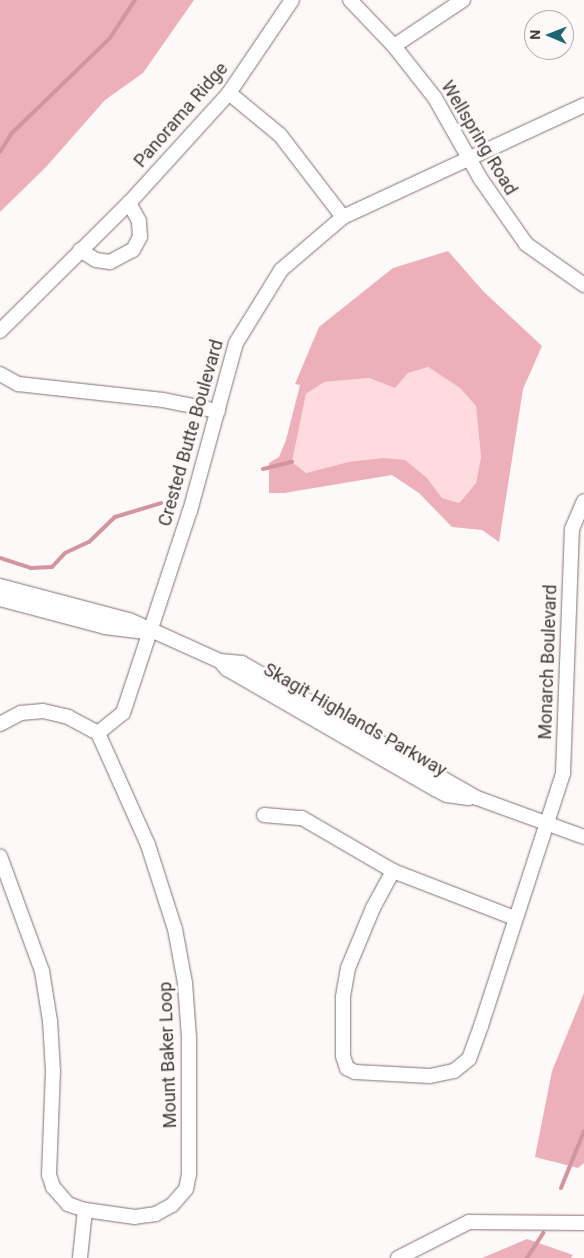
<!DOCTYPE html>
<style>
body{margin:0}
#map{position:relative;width:584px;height:1258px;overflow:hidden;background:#fdf9f9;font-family:Roboto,sans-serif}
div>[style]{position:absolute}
.green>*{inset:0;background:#ffdadf}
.forest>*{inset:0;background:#edafb9}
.stream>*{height:4px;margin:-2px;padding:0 2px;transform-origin:2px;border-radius:2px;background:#d2959f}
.roads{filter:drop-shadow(0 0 1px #847173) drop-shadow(0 0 1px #847173)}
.minor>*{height:14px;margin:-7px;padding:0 7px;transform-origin:7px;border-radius:7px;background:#fff}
span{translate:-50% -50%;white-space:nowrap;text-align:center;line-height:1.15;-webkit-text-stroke:5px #fdf9f9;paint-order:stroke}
.street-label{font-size:18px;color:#41393a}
.north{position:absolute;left:524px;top:10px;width:50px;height:50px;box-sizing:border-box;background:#fdf9f9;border:1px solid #b2acad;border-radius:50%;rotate:271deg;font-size:14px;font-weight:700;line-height:20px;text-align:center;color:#41393a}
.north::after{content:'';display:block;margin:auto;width:18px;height:22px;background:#1e6574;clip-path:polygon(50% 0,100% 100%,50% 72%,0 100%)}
</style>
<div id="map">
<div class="green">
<div style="clip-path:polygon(428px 367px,460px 388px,476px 406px,481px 456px,476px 483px,458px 503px,442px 498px,427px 478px,348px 462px,306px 473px,292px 462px,306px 394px,324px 382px,370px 378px,395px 388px,408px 373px)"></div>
</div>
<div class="forest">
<div style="clip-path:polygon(0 0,194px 0,143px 73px,105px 100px,46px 167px,0 212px)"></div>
<div style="clip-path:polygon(evenodd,448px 251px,484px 292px,542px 346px,523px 389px,499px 542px,482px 530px,452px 527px,419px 493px,392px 475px,284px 493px,269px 493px,269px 463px,279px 457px,286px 440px,300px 385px,295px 384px,319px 327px,393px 268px,448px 251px,428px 367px,460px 388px,476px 406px,481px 457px,476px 483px,459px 503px,442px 498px,427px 478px,405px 460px,384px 458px,348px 462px,306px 473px,292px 462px,306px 394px,324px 382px,369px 378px,395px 388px,408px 373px,428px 367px)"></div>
<div style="clip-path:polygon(584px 993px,584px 1163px,578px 1168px,535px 1157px,552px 1071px)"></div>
<div style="clip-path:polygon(527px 1239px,573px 1255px,571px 1258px,482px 1258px)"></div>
</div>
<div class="stream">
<div style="left:0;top:152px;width:22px;rotate:-58deg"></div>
<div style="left:12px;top:133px;width:136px;rotate:-44.1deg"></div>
<div style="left:110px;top:38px;width:45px;rotate:-56.7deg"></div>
<div style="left:263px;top:469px;width:30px;rotate:-14deg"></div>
<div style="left:0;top:558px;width:33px;rotate:18deg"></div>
<div style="left:31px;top:568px;width:21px;rotate:-3deg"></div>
<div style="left:52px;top:567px;width:19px;rotate:-47deg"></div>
<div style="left:65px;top:553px;width:26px;rotate:-25deg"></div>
<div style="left:89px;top:542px;width:36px;rotate:-44deg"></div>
<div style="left:115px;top:517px;width:48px;rotate:-16.9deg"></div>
<div style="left:561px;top:1188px;width:61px;rotate:-68deg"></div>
<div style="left:527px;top:1258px;width:30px;rotate:-57deg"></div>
</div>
<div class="roads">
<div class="minor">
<div style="left:350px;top:0;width:64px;rotate:46.3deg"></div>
<div style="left:394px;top:46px;width:66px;rotate:51.7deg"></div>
<div style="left:435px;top:98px;width:92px;rotate:60.6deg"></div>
<div style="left:480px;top:178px;width:80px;rotate:55.1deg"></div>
<div style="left:526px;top:244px;width:71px;rotate:35.3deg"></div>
<div style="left:394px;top:46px;width:83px;rotate:-33.7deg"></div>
<div style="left:229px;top:93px;width:66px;rotate:39.5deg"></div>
<div style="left:280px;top:135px;width:103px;rotate:52.5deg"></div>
<div style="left:80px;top:250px;width:19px;rotate:32deg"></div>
<div style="left:96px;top:260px;width:14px;rotate:8deg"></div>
<div style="left:110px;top:262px;width:26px;rotate:-28deg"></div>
<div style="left:133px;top:250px;width:15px;rotate:-62deg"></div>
<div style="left:140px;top:237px;width:16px;rotate:-94deg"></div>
<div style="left:139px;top:221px;width:21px;rotate:-119deg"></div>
<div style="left:0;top:331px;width:182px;rotate:-44.8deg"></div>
<div style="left:129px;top:203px;width:149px;rotate:-47.7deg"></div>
<div style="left:229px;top:93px;width:112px;rotate:-55.9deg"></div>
<div style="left:0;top:374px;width:21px;rotate:29deg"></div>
<div style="left:18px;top:384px;width:146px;rotate:6.3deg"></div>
<div style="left:163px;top:400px;width:56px;rotate:11.3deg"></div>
<div style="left:0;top:586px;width:133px;rotate:14.8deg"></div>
<div style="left:129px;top:620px;width:100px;rotate:24.3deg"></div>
<div style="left:220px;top:661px;width:22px;rotate:5deg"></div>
<div style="left:242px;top:663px;width:271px;rotate:29.9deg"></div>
<div style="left:477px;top:798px;width:114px;rotate:20deg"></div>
<div style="left:0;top:599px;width:109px;rotate:14.9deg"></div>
<div style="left:105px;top:627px;width:41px;rotate:7deg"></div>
<div style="left:220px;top:661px;width:11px;rotate:49deg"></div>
<div style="left:227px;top:669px;width:240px;rotate:30deg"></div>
<div style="left:435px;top:789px;width:13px;rotate:27deg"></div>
<div style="left:447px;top:795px;width:22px;rotate:8deg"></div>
<div style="left:0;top:724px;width:24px;rotate:-28deg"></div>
<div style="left:21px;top:713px;width:22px;rotate:-5deg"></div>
<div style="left:43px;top:711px;width:26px;rotate:13deg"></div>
<div style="left:68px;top:717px;width:34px;rotate:28deg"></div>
<div style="left:98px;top:733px;width:123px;rotate:65.9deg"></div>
<div style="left:148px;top:845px;width:88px;rotate:72.2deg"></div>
<div style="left:175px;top:929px;width:55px;rotate:79.5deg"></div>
<div style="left:185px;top:983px;width:54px;rotate:85.8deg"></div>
<div style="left:189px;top:1037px;width:137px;rotate:90deg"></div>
<div style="left:189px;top:1174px;width:15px;rotate:101deg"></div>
<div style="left:186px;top:1189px;width:21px;rotate:131deg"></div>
<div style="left:172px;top:1205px;width:18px;rotate:151deg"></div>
<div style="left:156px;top:1214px;width:21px;rotate:172deg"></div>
<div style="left:135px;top:1217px;width:50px;rotate:-172deg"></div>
<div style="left:85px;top:1210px;width:18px;rotate:-161deg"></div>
<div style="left:68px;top:1204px;width:23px;rotate:-131deg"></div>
<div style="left:53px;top:1187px;width:13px;rotate:-108deg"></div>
<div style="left:49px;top:1175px;width:104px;rotate:-87.8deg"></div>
<div style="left:53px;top:1071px;width:50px;rotate:-93.4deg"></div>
<div style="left:50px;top:1021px;width:51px;rotate:-99.1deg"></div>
<div style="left:42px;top:971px;width:122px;rotate:-110.1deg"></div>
<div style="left:98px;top:733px;width:32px;rotate:-39deg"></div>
<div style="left:123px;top:713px;width:213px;rotate:-71.7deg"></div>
<div style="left:190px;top:511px;width:174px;rotate:-74.7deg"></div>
<div style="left:236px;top:343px;width:86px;rotate:-58.3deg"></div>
<div style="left:281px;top:270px;width:82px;rotate:-40.5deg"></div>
<div style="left:343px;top:217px;width:266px;rotate:-24.9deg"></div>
<div style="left:264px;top:815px;width:38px;rotate:5deg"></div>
<div style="left:302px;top:818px;width:105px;rotate:30.2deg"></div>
<div style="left:393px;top:871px;width:131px;rotate:21.1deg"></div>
<div style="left:393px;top:871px;width:42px;rotate:118.4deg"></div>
<div style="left:373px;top:908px;width:65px;rotate:112.6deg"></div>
<div style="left:348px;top:968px;width:29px;rotate:100deg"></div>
<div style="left:343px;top:997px;width:59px;rotate:90deg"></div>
<div style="left:343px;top:1056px;width:13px;rotate:72deg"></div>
<div style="left:347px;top:1068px;width:9px;rotate:27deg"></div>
<div style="left:355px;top:1072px;width:75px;rotate:3.1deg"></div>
<div style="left:430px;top:1076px;width:25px;rotate:-12deg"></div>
<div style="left:454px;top:1071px;width:19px;rotate:-39deg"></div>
<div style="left:469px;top:1059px;width:35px;rotate:-70deg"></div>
<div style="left:481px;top:1026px;width:266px;rotate:-72deg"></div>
<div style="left:563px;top:773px;width:244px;rotate:-87.9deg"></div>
<div style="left:572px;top:529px;width:30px;rotate:-67deg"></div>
<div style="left:80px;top:1258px;width:48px;rotate:-84.1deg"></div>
<div style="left:398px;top:1258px;width:80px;rotate:-26.9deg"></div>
<div style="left:469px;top:1222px;width:115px;rotate:0.5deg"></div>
</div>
</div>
<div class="street-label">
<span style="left:181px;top:115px;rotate:-49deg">Panorama Ridge</span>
<span style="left:479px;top:138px;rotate:59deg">Wellspring Road</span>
<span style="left:191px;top:433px;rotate:-74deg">Crested Butte Boulevard</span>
<span style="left:548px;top:662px;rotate:-88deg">Monarch Boulevard</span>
<span style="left:355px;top:720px;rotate:30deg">Skagit Highlands Parkway</span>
<span style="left:168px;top:1055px;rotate:-92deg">Mount Baker Loop</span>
</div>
<div class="north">N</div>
</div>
